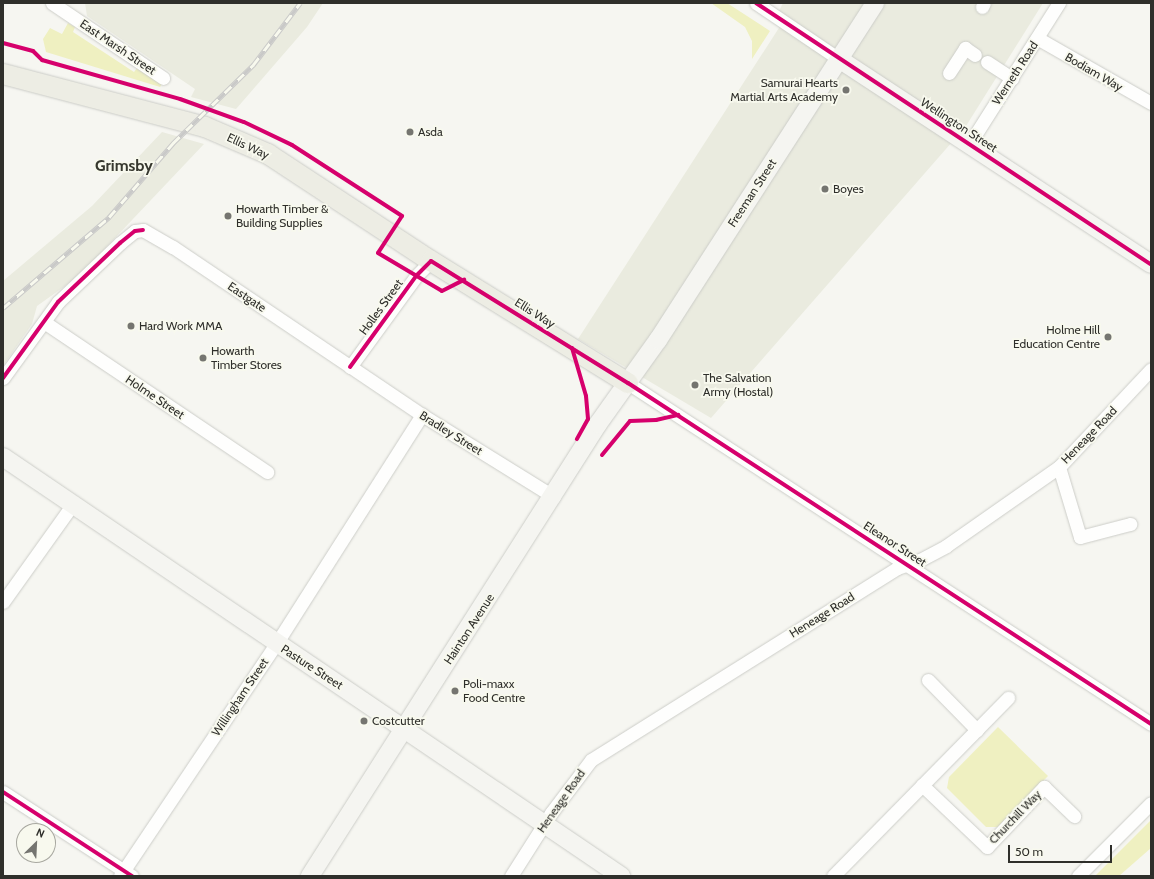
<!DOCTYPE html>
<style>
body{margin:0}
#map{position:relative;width:1154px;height:879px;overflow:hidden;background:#f6f6f1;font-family:Cabin,sans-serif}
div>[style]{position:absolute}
.built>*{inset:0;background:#eaebdf}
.green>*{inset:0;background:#eff0c1}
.roads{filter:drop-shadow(0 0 1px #cccdc8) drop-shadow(0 0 1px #cccdc8)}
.street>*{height:13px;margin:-6.5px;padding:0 6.5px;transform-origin:6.5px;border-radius:6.5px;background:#fefefd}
.secondary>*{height:18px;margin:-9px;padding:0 9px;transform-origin:9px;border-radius:9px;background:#f5f5f1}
.primary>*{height:20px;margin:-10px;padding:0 10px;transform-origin:10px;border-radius:10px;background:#edede4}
.rail>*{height:4.5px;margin-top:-2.25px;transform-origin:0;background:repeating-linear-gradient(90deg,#f8f9ee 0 9px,#c9c9c8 0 18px);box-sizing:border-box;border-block:1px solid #c9c9c8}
.cycleway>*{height:4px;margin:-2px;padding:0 2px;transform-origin:2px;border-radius:2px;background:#d6006c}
.dots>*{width:11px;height:11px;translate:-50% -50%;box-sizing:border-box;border:2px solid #f8f9ee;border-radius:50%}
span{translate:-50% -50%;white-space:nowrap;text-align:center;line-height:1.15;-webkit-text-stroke:3.5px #f8f9ee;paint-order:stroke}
.street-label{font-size:12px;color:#2f2f2b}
.poi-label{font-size:12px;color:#2f2f2b}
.right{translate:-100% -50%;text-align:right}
.left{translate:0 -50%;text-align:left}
.district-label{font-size:16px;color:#37382f;font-weight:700}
.frame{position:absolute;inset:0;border:4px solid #2f2f2b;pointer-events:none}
.north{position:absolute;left:16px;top:823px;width:40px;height:40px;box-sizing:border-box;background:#f8f9ee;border:1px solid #a8a8a0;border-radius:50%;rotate:24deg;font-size:11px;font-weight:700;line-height:16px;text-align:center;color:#2f2f2b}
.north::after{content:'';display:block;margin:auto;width:14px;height:18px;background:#757570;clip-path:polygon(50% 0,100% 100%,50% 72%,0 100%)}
.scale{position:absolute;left:1008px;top:845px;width:104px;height:18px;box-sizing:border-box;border:2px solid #2f2f2b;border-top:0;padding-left:5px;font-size:12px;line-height:14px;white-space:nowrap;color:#2f2f2b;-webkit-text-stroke:3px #f8f9ee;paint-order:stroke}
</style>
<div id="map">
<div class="built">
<div style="clip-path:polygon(85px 3px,323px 3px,307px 27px,236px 109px,191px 97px,195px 89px,87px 16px)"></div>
<div style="clip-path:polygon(783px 3px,1043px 3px,966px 126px,711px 418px,578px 339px,786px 17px,779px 11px)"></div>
<div style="clip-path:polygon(162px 132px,204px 144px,79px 276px,37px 306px,32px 324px,3px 366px,3px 281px,92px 206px)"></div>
</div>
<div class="green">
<div style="clip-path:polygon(711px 3px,727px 3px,770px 31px,752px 59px,752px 41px,745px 27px)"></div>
<div style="clip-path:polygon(68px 23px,75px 27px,73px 32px,134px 72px,137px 68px,162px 84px,160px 87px,46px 52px,43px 39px,50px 28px,62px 34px)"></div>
<div style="clip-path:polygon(998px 727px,1048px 776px,998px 827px,986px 827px,947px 788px,949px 777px)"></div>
<div style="clip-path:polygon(1151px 820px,1151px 848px,1119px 876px,1095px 876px)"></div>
</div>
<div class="roads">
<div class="street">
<div style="left:52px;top:3px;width:134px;rotate:34deg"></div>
<div style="left:756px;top:3px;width:100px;rotate:34deg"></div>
<div style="left:982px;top:7px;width:4px;rotate:-63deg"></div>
<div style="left:1037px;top:38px;width:131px;rotate:29.7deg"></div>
<div style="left:987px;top:62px;width:30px;rotate:33deg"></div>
<div style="left:949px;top:73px;width:30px;rotate:-57deg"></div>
<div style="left:965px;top:48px;width:12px;rotate:35deg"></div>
<div style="left:970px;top:143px;width:166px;rotate:-57.6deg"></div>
<div style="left:44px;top:322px;width:269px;rotate:33.9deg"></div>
<div style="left:350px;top:367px;width:112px;rotate:-54deg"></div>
<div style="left:416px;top:276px;width:21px;rotate:-45deg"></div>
<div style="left:3px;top:378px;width:94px;rotate:-54.1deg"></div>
<div style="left:58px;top:302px;width:86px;rotate:-43.6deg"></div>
<div style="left:120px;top:243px;width:19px;rotate:-39deg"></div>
<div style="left:135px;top:231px;width:8px;rotate:-7deg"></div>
<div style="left:143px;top:230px;width:34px;rotate:30deg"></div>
<div style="left:173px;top:247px;width:300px;rotate:34deg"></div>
<div style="left:422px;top:415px;width:155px;rotate:31.8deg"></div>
<div style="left:628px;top:383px;width:624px;rotate:33.1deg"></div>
<div style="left:1059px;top:467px;width:73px;rotate:73.3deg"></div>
<div style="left:1080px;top:537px;width:52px;rotate:-14.6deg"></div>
<div style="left:3px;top:602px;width:120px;rotate:-54.5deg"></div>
<div style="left:928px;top:680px;width:70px;rotate:45.6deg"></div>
<div style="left:922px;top:785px;width:90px;rotate:43.6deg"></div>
<div style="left:987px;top:847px;width:83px;rotate:-46.5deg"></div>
<div style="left:1044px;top:787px;width:42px;rotate:44deg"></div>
<div style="left:3px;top:792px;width:154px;rotate:33.1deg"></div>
<div style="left:120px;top:876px;width:280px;rotate:-56.1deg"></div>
<div style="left:276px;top:644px;width:272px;rotate:-57.5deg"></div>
<div style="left:511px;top:876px;width:75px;rotate:-57.6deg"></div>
<div style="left:551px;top:813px;width:66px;rotate:-53deg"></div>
<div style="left:591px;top:760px;width:361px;rotate:-32.1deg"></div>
<div style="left:897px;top:568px;width:24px;rotate:-19deg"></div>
<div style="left:920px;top:560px;width:30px;rotate:-28deg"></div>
<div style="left:946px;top:546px;width:138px;rotate:-35deg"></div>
<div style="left:1059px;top:467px;width:134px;rotate:-46.8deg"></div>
<div style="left:833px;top:876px;width:250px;rotate:-45.5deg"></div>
<div style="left:1078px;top:876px;width:103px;rotate:-45deg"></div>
</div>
<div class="secondary">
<div style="left:839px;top:59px;width:373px;rotate:33.3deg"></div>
<div style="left:3px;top:457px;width:747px;rotate:34.14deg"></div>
<div style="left:310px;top:876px;width:536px;rotate:-57.5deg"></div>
<div style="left:598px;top:424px;width:103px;rotate:-54.5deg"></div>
<div style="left:658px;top:340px;width:401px;rotate:-57.2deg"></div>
</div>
<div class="primary">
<div style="left:3px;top:74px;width:209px;rotate:14.7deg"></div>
<div style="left:205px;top:127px;width:69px;rotate:23.2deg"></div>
<div style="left:268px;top:154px;width:195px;rotate:33.3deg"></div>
<div style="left:431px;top:261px;width:232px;rotate:31.8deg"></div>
</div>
</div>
<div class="rail">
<div style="left:3px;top:308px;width:140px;rotate:-40.6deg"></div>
<div style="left:109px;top:217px;width:98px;rotate:-49.1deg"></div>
<div style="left:173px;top:143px;width:112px;rotate:-44.3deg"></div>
<div style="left:253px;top:65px;width:78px;rotate:-52.8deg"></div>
</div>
<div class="cycleway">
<div style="left:756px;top:3px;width:473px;rotate:33.5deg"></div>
<div style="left:3px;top:43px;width:31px;rotate:15deg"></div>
<div style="left:33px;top:51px;width:13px;rotate:45deg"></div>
<div style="left:42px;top:60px;width:143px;rotate:15.8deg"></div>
<div style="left:180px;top:99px;width:68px;rotate:19.8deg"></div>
<div style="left:244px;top:122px;width:53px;rotate:25.6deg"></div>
<div style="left:292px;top:145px;width:131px;rotate:32.8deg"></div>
<div style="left:402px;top:216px;width:44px;rotate:123deg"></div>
<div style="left:378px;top:253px;width:74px;rotate:30.7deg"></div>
<div style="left:442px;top:291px;width:25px;rotate:-27deg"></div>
<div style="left:572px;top:348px;width:50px;rotate:73.7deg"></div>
<div style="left:586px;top:396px;width:23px;rotate:85deg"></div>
<div style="left:588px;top:419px;width:23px;rotate:119deg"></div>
<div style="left:350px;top:367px;width:112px;rotate:-54deg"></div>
<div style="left:416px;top:276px;width:21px;rotate:-45deg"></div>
<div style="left:431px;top:261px;width:232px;rotate:31.8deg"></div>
<div style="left:628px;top:383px;width:624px;rotate:33.1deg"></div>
<div style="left:3px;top:378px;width:94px;rotate:-54.1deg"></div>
<div style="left:58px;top:302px;width:86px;rotate:-43.6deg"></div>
<div style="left:120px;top:243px;width:19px;rotate:-39deg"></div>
<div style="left:135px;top:231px;width:8px;rotate:-7deg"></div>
<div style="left:602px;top:455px;width:44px;rotate:-50.5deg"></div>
<div style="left:630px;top:421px;width:26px;rotate:-2deg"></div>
<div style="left:656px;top:420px;width:23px;rotate:-13deg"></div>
<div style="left:3px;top:792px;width:154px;rotate:33.1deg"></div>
</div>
<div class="dots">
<div style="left:846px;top:90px;background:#757570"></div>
<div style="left:410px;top:132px;background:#757570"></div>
<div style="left:825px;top:189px;background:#757570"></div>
<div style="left:228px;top:216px;background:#757570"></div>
<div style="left:131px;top:326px;background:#757570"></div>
<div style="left:1108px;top:337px;background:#757570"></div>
<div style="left:203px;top:358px;background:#757570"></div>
<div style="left:695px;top:385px;background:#757570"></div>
<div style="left:455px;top:691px;background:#757570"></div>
<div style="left:364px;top:721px;background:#757570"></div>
</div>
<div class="street-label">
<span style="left:118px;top:47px;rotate:34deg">East Marsh Street</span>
<span style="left:1094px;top:72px;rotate:30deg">Bodiam Way</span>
<span style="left:1015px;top:73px;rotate:-57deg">Werneth Road</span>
<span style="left:959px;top:125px;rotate:33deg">Wellington Street</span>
<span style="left:248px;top:146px;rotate:25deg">Ellis Way</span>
<span style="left:752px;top:193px;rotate:-57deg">Freeman Street</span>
<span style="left:247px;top:297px;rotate:34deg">Eastgate</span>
<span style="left:381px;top:307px;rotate:-54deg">Holles Street</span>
<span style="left:535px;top:313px;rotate:32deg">Ellis Way</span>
<span style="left:155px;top:397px;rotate:34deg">Holme Street</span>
<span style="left:451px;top:433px;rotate:32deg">Bradley Street</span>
<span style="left:1089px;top:435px;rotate:-46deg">Heneage Road</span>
<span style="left:895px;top:544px;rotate:33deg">Eleanor Street</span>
<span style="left:822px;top:615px;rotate:-32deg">Heneage Road</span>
<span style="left:469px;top:629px;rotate:-57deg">Hainton Avenue</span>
<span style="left:312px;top:667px;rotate:33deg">Pasture Street</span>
<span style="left:240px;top:697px;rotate:-56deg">Willingham Street</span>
<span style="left:561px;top:801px;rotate:-55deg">Heneage Road</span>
<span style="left:1015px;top:817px;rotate:-46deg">Churchill Way</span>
</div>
<div class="poi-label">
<span class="right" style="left:838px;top:90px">Samurai Hearts<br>Martial Arts Academy</span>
<span class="left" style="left:418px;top:132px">Asda</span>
<span class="left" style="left:833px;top:189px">Boyes</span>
<span class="left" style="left:236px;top:216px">Howarth Timber &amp;<br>Building Supplies</span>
<span class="left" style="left:139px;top:326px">Hard Work MMA</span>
<span class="right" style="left:1100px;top:337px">Holme Hill<br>Education Centre</span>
<span class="left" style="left:211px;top:358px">Howarth<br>Timber Stores</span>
<span class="left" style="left:703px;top:385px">The Salvation<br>Army (Hostal)</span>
<span class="left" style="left:463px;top:691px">Poli-maxx<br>Food Centre</span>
<span class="left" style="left:372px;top:721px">Costcutter</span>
</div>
<div class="district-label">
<span style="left:124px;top:166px">Grimsby</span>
</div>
<div class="frame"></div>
<div class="north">N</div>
<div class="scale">50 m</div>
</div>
